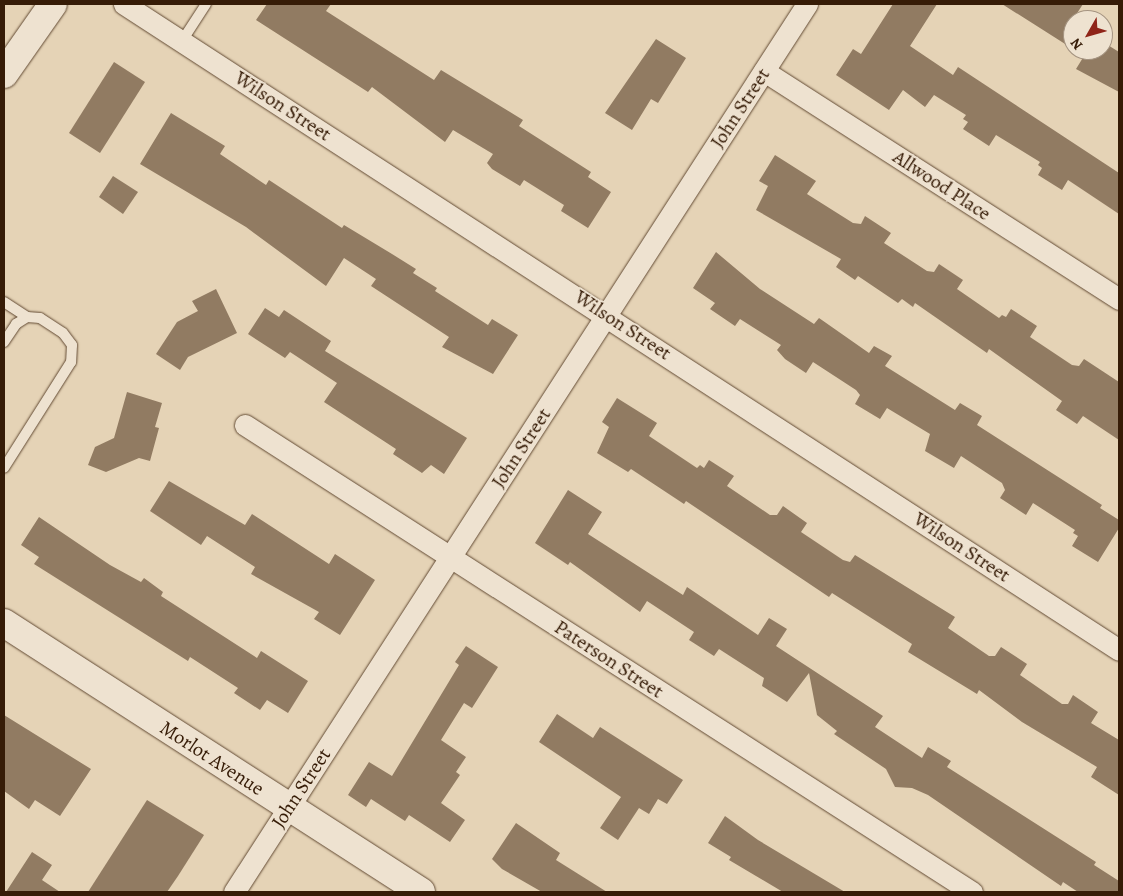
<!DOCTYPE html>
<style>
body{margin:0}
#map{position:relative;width:1123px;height:896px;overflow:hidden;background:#e5d3b6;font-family:Alegreya,serif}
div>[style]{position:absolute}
.building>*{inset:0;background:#917b62}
.roads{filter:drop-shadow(0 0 1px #624a33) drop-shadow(0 0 1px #624a33)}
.lane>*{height:10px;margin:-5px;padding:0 5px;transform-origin:5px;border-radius:5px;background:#eee2d0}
.street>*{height:21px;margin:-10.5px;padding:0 10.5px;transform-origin:10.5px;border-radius:10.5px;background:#eee2d0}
.secondary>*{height:28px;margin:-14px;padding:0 14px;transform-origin:14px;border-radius:14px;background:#eee2d0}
span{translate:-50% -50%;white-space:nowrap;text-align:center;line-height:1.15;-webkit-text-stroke:4px #eee2d0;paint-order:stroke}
.street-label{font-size:20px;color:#361c07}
.frame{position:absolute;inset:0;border:5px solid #361c07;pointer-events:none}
.north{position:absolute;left:1063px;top:10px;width:50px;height:50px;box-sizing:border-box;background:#eee2d0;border:1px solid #a49380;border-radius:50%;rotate:232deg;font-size:14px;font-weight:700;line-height:20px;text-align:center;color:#361c07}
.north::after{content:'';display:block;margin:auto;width:18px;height:22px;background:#8f2418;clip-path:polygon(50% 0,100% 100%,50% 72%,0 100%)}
</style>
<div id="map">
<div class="building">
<div style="clip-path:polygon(267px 4px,331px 4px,326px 11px,434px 80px,441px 70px,523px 120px,519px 126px,591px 172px,588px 177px,611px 192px,588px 228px,561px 211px,564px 205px,524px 180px,520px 186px,492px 169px,487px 163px,493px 154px,453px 130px,445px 142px,372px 87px,368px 92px,256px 20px)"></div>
<div style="clip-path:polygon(893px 4px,937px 4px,910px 46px,953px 75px,958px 67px,1119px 173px,1119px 214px,1068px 180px,1062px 190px,1038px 175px,1042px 168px,1038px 165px,1040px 162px,996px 135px,989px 146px,963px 129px,968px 122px,963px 119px,966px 115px,934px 95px,925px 107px,903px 90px,889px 110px,836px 75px,853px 49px,861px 54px)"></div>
<div style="clip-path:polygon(1002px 4px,1083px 4px,1072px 21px,1073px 49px)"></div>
<div style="clip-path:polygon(656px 39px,686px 58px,658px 103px,651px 99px,632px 130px,605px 113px)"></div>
<div style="clip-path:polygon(1103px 42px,1119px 52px,1119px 92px,1076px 69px,1084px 56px,1074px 50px,1103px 50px)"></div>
<div style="clip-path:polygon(114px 62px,145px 82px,100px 153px,69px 133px)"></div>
<div style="clip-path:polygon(171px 113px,225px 146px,220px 154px,266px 185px,269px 180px,342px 228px,344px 225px,392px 254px,416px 269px,413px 273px,437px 288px,435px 291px,488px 325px,492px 319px,518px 335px,493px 374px,442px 347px,449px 337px,371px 286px,376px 279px,344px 258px,326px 286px,246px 227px,140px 164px)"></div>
<div style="clip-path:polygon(775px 155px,816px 181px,807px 194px,853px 223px,861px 224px,865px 216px,891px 233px,884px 243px,927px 271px,934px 272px,939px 264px,963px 280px,957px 289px,999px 318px,1002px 315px,1006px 317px,1011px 309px,1037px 326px,1030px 337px,1072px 365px,1079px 366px,1084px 359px,1119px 382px,1119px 440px,1083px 416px,1077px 424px,1056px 410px,1062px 401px,989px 349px,987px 353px,915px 303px,913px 307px,902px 299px,898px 303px,858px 276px,855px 280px,836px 267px,841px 259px,756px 210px,768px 186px,759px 181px)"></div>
<div style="clip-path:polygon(113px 176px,138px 192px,123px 214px,99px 197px)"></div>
<div style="clip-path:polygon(716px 252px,760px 289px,814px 324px,819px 318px,869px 353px,874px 346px,892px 356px,885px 366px,955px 410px,960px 403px,982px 416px,977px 425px,1102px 505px,1100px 508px,1119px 520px,1119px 528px,1098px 562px,1072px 546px,1078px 536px,1073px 533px,1075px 530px,1033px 503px,1026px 515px,1000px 498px,1005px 490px,1002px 483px,961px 456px,954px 468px,925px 451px,930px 434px,887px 408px,880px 419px,855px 404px,860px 395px,856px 390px,813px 362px,806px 373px,785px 359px,777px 350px,781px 345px,740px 319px,735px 326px,710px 309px,715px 303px,693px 288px)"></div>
<div style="clip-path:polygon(216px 289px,237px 333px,188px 357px,180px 370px,156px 354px,177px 322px,198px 311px,192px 301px)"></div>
<div style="clip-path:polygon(265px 308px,279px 317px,284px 310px,331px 341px,325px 351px,467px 438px,444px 474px,431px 465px,422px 473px,393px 454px,396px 449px,324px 402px,337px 383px,290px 352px,285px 358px,248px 334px)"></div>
<div style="clip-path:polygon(127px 392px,162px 403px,155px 427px,159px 428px,150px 461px,139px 458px,106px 472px,88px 465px,95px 447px,114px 438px)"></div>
<div style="clip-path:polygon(617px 398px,657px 423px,649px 436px,697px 468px,700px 465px,704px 468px,709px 460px,734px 476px,727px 486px,770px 515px,777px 515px,783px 506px,807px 523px,801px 532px,843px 560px,850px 562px,855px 555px,955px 617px,948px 628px,989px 656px,995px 656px,1001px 647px,1027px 664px,1020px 675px,1062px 704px,1068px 704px,1073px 695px,1098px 712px,1091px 723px,1119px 740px,1119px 795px,1091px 777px,1097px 767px,1022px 722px,979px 690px,977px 694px,908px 652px,912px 644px,832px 593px,829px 597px,686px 501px,684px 504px,631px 469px,628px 472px,597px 453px,609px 427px,602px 422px)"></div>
<div style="clip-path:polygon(169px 481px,245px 525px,252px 514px,329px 564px,335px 554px,375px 580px,340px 635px,314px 619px,319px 612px,251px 574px,255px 567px,207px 536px,201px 545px,150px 511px)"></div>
<div style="clip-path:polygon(568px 490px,602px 512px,588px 534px,683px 595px,687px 587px,758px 635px,769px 618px,787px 629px,776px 646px,883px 716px,875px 727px,922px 758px,928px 747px,951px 761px,947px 767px,1096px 862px,1094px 865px,1119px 881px,1119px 892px,1078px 892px,1063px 882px,1061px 886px,928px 795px,912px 788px,895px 787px,886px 769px,834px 734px,837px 731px,817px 715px,809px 673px,787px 702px,762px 686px,764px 678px,719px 649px,714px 656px,689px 640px,694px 632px,647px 601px,640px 612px,570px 562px,568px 565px,535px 543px)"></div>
<div style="clip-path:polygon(39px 517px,110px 565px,141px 582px,144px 578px,163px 592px,161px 596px,257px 658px,261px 651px,308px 681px,288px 713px,267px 700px,260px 710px,234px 693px,238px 688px,190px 657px,188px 661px,34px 564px,39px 557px,21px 545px)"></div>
<div style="clip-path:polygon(466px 646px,498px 667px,472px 708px,464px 703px,441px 740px,466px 757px,456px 772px,460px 775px,441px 803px,465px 820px,450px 842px,409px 815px,405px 821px,371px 799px,366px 807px,348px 795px,369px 762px,392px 776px,459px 665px,455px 662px)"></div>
<div style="clip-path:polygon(557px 714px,593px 738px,600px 727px,683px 780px,667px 804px,658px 799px,649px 814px,639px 808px,618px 840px,600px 828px,621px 797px,539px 742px)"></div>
<div style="clip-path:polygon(4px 715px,91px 769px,60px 816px,35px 800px,29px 809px,4px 791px)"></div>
<div style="clip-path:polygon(147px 800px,204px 835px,178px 876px,167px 892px,88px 892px)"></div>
<div style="clip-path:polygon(725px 816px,758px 840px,845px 892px,783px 892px,729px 860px,731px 857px,708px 843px)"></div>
<div style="clip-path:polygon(516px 823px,560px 853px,556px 860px,607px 892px,542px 892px,502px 869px,492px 859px)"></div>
<div style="clip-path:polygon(32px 852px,52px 865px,42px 880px,60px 892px,6px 892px)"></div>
</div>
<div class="roads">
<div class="lane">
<div style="left:182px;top:41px;width:44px;rotate:-57deg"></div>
<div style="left:4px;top:302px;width:27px;rotate:33deg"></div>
<div style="left:4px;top:342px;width:22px;rotate:-56deg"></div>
<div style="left:16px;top:324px;width:13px;rotate:-32deg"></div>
<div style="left:27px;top:317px;width:13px;rotate:4deg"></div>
<div style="left:40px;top:318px;width:27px;rotate:33deg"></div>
<div style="left:63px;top:333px;width:15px;rotate:53deg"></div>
<div style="left:72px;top:345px;width:17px;rotate:93deg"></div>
<div style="left:71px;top:362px;width:125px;rotate:122.3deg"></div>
</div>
<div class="street">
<div style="left:124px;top:4px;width:1186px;rotate:32.99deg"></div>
<div style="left:764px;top:71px;width:422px;rotate:32.7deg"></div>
<div style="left:245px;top:425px;width:864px;rotate:32.72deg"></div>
<div style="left:234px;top:892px;width:1057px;rotate:-57.17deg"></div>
</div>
<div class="secondary">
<div style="left:4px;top:74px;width:85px;rotate:-55deg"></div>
<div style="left:4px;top:623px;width:496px;rotate:32.8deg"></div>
</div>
</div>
<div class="street-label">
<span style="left:283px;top:106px;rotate:33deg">Wilson Street</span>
<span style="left:740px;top:108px;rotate:-57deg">John Street</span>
<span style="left:942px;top:185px;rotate:33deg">Allwood Place</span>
<span style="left:623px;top:325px;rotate:33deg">Wilson Street</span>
<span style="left:521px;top:448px;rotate:-57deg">John Street</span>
<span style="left:962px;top:547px;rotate:33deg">Wilson Street</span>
<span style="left:609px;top:659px;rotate:33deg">Paterson Street</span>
<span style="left:212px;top:758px;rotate:33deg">Morlot Avenue</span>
<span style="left:301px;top:788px;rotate:-57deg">John Street</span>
</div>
<div class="frame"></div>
<div class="north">N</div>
</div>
